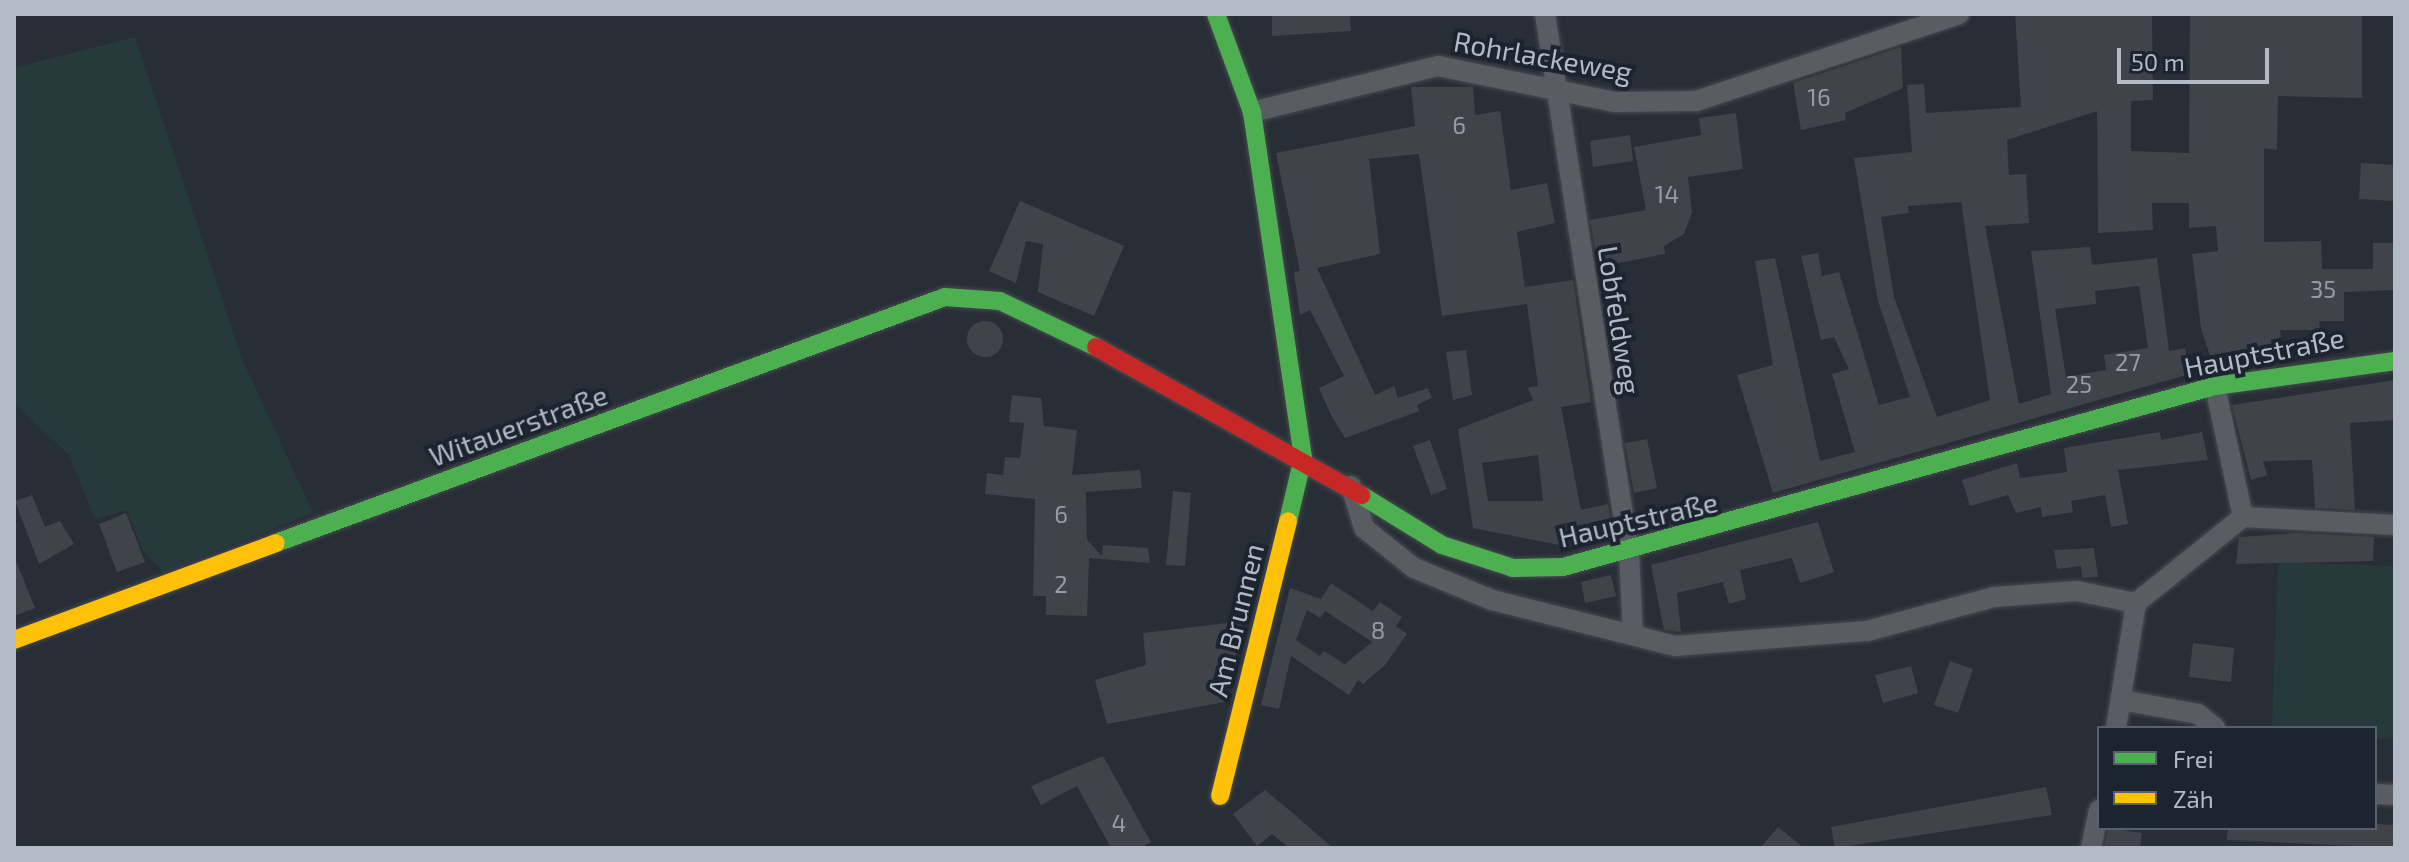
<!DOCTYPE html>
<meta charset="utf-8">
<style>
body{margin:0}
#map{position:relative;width:2409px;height:862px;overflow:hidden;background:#282e35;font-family:"Exo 2",sans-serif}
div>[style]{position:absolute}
.green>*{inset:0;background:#26393b}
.building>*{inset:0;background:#3f444a}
.round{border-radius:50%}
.path>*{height:4px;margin-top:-2px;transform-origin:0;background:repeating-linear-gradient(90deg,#5c6167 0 6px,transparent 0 12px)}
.roads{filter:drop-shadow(0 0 2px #464a50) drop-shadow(0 0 2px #464a50)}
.street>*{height:20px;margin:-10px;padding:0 10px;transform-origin:10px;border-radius:10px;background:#585c63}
.fast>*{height:18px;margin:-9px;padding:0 9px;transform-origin:9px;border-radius:9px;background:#4caf50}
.slow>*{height:18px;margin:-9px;padding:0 9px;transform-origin:9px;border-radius:9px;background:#ffc107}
.jam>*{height:18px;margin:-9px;padding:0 9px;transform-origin:9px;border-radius:9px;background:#c62828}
span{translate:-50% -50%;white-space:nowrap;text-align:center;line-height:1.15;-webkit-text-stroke:8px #1c242f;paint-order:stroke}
.number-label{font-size:24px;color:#959ca7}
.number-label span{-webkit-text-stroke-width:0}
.street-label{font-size:28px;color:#b2bac6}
.frame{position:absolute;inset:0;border:16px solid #b2bac6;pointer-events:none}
.legend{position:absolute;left:2097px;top:726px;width:280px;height:104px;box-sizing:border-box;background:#1c242f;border:2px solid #58606b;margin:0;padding:10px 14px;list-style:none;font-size:24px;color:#b2bac6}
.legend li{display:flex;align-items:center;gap:16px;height:40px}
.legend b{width:40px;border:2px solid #58606b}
.scale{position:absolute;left:2117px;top:48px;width:152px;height:36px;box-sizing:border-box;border:4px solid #b2bac6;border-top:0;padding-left:10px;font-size:24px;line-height:28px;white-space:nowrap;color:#b2bac6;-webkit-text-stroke:6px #1c242f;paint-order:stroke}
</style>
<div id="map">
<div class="green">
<div style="clip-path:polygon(135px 37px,242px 359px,313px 513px,163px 573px,143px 550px,127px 510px,95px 519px,69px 455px,14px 403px,14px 68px)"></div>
<div style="clip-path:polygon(2278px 562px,2395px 566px,2395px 739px,2375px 738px,2375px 728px,2272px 728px)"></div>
</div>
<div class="building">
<div style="clip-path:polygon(1272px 14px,1350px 14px,1351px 31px,1272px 36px)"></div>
<div style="clip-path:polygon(evenodd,2015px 14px,2152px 15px,2153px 100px,2131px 101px,2131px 151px,2189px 153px,2190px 14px,2362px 14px,2362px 98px,2278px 96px,2277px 150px,2264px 148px,2264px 242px,2321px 241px,2322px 269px,2373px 269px,2373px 243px,2395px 243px,2395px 290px,2344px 292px,2344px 321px,2319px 321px,2320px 330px,2280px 330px,2283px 355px,2214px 368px,2201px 328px,2192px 254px,2218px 251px,2216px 226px,2189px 228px,2189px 203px,2152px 203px,2153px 230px,2098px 233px,2097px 111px,2007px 140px,2009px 175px,2026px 174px,2029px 223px,1985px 226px,2019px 404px,2051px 394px,2031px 251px,2090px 247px,2092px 265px,2157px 258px,2169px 351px,2185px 348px,2190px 374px,1773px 493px,1737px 375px,1773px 365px,1755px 261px,1775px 258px,1820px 461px,1855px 452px,1832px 374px,1849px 369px,1834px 337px,1821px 340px,1801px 256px,1818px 253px,1822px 276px,1839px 272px,1879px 405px,1910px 397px,1878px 301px,1854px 158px,1912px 152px,1907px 85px,1924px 84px,1926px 113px,2021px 107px,2015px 14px,1961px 202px,1990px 400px,1937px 417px,1894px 297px,1881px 217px,1909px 213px,1908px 206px,1961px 202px,2015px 14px,2139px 286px,2148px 348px,2104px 355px,2106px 370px,2066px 377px,2055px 309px,2096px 304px,2095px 291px,2139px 286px)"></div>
<div style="clip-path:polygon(1901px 47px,1903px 88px,1845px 113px,1846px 120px,1801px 130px,1793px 83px)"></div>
<div style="clip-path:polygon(evenodd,1411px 87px,1473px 87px,1475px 115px,1500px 111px,1511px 190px,1547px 183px,1555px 223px,1517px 232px,1525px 287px,1573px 280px,1591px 402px,1561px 407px,1581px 510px,1608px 504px,1613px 538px,1570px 547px,1473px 528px,1458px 429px,1533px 400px,1528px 388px,1538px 386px,1527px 304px,1442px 316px,1419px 154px,1369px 159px,1380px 254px,1317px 268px,1375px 395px,1394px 386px,1398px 398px,1428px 388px,1432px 398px,1417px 405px,1419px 411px,1345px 438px,1331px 415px,1319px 388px,1344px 376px,1310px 310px,1300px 315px,1294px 272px,1300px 271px,1276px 153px,1415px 126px,1411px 87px,1538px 455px,1543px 501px,1488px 501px,1482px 463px,1538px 455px)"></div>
<div style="clip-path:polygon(1736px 113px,1743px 169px,1688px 177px,1692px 212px,1684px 234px,1664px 246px,1665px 254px,1598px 267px,1590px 220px,1646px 210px,1634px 147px,1701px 135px,1699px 118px)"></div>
<div style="clip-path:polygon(1630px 135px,1633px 161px,1593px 167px,1590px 141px)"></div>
<div style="clip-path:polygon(2361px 163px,2395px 165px,2394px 201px,2359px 199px)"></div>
<div style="clip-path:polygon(1020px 201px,1124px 246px,1094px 316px,1038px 292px,1043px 244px,1026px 241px,1016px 283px,989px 271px)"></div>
<div class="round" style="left:967px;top:321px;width:36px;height:36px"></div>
<div style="clip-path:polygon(1466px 350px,1472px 395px,1453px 400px,1446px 352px)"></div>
<div style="clip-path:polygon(2395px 380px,2395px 420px,2350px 423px,2355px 510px,2315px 508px,2312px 460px,2263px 461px,2267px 475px,2251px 480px,2232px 405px)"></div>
<div style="clip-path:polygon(1012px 395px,1041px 398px,1044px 426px,1077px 430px,1072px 475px,1140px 470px,1142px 488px,1086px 492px,1087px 540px,1102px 556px,1103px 545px,1148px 548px,1150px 563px,1089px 558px,1087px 616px,1046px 615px,1046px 596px,1033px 596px,1035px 499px,985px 494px,987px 473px,1003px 475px,1005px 457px,1020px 458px,1024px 423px,1009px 422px)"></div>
<div style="clip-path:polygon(2160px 432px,2161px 440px,2202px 432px,2208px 460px,2118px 470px,2128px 524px,2111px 527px,2105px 495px,2071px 501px,2073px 512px,2042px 517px,2041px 507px,2016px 513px,2008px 495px,1970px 506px,1962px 480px,2017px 463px,2020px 478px,2067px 472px,2064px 448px)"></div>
<div style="clip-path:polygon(1647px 439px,1657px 488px,1634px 493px,1625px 443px)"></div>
<div style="clip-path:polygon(1430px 440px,1447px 489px,1431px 495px,1413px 446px)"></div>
<div style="clip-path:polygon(1173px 491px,1191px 493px,1185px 566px,1166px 565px)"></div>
<div style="clip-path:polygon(32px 495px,45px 527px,60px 521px,74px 544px,39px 564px,15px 501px)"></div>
<div style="clip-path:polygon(126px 513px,145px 562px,117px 572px,99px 524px)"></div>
<div style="clip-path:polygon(1818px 522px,1834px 572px,1800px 583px,1792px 558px,1740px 570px,1746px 599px,1729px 604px,1723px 582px,1677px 593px,1681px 632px,1664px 630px,1651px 565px)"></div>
<div style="clip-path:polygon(2298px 533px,2374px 537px,2373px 561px,2236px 564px,2239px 537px)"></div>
<div style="clip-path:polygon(2094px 548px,2098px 577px,2082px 578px,2081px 566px,2057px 569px,2054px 550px)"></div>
<div style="clip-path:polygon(14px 556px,35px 608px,14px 616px)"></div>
<div style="clip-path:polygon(1611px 575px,1616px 596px,1585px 603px,1581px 582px)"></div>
<div style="clip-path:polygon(evenodd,1331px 583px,1373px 611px,1380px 602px,1402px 617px,1396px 626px,1407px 634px,1385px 665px,1363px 684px,1358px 680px,1349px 695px,1291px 656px,1279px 709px,1261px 705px,1290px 588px,1321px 599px,1331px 583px,1307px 610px,1320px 618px,1325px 611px,1372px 642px,1345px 664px,1324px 651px,1320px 656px,1296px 640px,1307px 610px)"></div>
<div style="clip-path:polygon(1244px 621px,1224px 702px,1107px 724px,1095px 680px,1146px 665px,1143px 633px)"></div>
<div style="clip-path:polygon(2193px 643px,2234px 648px,2231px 682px,2189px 677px)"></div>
<div style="clip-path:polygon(1950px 661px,1973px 669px,1958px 713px,1934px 705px)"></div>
<div style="clip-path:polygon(1911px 666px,1918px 693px,1883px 703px,1875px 675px)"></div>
<div style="clip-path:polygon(1103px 756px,1151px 842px,1140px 848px,1111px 848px,1077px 786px,1041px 805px,1031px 786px)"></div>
<div style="clip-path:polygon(2046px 787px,2052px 815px,1835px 848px,1831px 827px)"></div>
<div style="clip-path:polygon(1265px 790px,1295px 815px,1333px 848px,1290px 848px,1272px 834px,1257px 846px,1233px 814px)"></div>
<div style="clip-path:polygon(2375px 824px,2395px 825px,2395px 848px,2227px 840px,2228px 828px)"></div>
<div style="clip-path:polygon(1778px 827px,1804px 848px,1760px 848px)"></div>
<div style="clip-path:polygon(2108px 828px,2142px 833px,2140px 848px,2104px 848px)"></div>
</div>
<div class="path">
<div style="left:2030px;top:848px;width:17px"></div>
</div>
<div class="roads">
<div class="street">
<div style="left:1545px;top:14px;width:546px;rotate:81.14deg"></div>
<div style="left:1629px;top:553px;width:82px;rotate:87.2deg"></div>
<div style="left:1252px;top:112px;width:192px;rotate:-13.9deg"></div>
<div style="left:1438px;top:66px;width:181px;rotate:11.5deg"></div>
<div style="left:1615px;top:102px;width:81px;rotate:-0.7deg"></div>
<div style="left:1696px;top:101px;width:277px;rotate:-18.3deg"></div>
<div style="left:1351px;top:486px;width:44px;rotate:72.8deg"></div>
<div style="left:1364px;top:528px;width:64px;rotate:38.7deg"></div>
<div style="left:1414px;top:568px;width:84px;rotate:22.3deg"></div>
<div style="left:1492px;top:600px;width:189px;rotate:14.1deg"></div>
<div style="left:1675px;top:646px;width:193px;rotate:-4.5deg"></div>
<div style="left:1867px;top:631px;width:131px;rotate:-15deg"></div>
<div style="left:1994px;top:597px;width:83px;rotate:-4.1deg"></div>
<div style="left:2077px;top:591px;width:60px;rotate:11.5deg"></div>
<div style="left:2243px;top:517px;width:152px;rotate:3deg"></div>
<div style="left:2121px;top:700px;width:78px;rotate:10.3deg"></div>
<div style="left:2198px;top:714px;width:22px;rotate:39deg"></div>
<div style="left:2116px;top:728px;width:127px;rotate:-80.9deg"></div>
<div style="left:2136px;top:603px;width:137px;rotate:-38.8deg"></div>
<div style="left:2243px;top:517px;width:134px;rotate:-102.1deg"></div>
<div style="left:2375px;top:794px;width:20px;rotate:3deg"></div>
<div style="left:2091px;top:848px;width:39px;rotate:-78deg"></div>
</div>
<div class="fast">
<div style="left:1216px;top:14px;width:104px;rotate:69.8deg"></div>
<div style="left:1252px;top:112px;width:350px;rotate:81.6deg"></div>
<div style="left:1303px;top:458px;width:65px;rotate:103.4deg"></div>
<div style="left:1361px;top:495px;width:95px;rotate:31.7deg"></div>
<div style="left:1442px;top:545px;width:75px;rotate:17.9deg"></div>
<div style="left:1513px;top:568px;width:50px;rotate:-1.1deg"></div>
<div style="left:1563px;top:567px;width:677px;rotate:-15.52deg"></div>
<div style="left:2215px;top:386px;width:182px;rotate:-7.9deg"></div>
<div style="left:276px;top:543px;width:713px;rotate:-20.19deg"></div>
<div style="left:945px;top:297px;width:55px;rotate:4.2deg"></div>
<div style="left:1000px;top:301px;width:106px;rotate:25.6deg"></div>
</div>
<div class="slow">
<div style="left:14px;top:640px;width:279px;rotate:-20.3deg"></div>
<div style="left:1220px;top:796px;width:283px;rotate:-76.1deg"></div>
</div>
<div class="jam">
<div style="left:1096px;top:347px;width:304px;rotate:29.2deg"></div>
</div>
</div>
<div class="number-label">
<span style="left:1819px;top:97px">16</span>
<span style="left:1459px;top:125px">6</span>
<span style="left:1667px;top:194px">14</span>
<span style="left:2323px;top:289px">35</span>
<span style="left:2128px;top:362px">27</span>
<span style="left:2079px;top:384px">25</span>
<span style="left:1061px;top:514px">6</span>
<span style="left:1061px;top:584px">2</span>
<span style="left:1378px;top:630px">8</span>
<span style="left:1119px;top:823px">4</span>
</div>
<div class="street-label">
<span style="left:1543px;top:56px;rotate:10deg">Rohrlackeweg</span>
<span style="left:1620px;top:320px;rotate:81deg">Lobfeldweg</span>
<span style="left:2264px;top:352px;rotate:-11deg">Hauptstraße</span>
<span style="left:518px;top:425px;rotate:-20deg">Witauerstraße</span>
<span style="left:1638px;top:519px;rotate:-13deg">Hauptstraße</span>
<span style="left:1235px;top:620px;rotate:-76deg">Am Brunnen</span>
</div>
<div class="frame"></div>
<ul class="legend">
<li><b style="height:10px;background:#4caf50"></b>Frei</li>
<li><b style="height:10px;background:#ffc107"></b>Zäh</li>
</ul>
<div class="scale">50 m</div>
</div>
